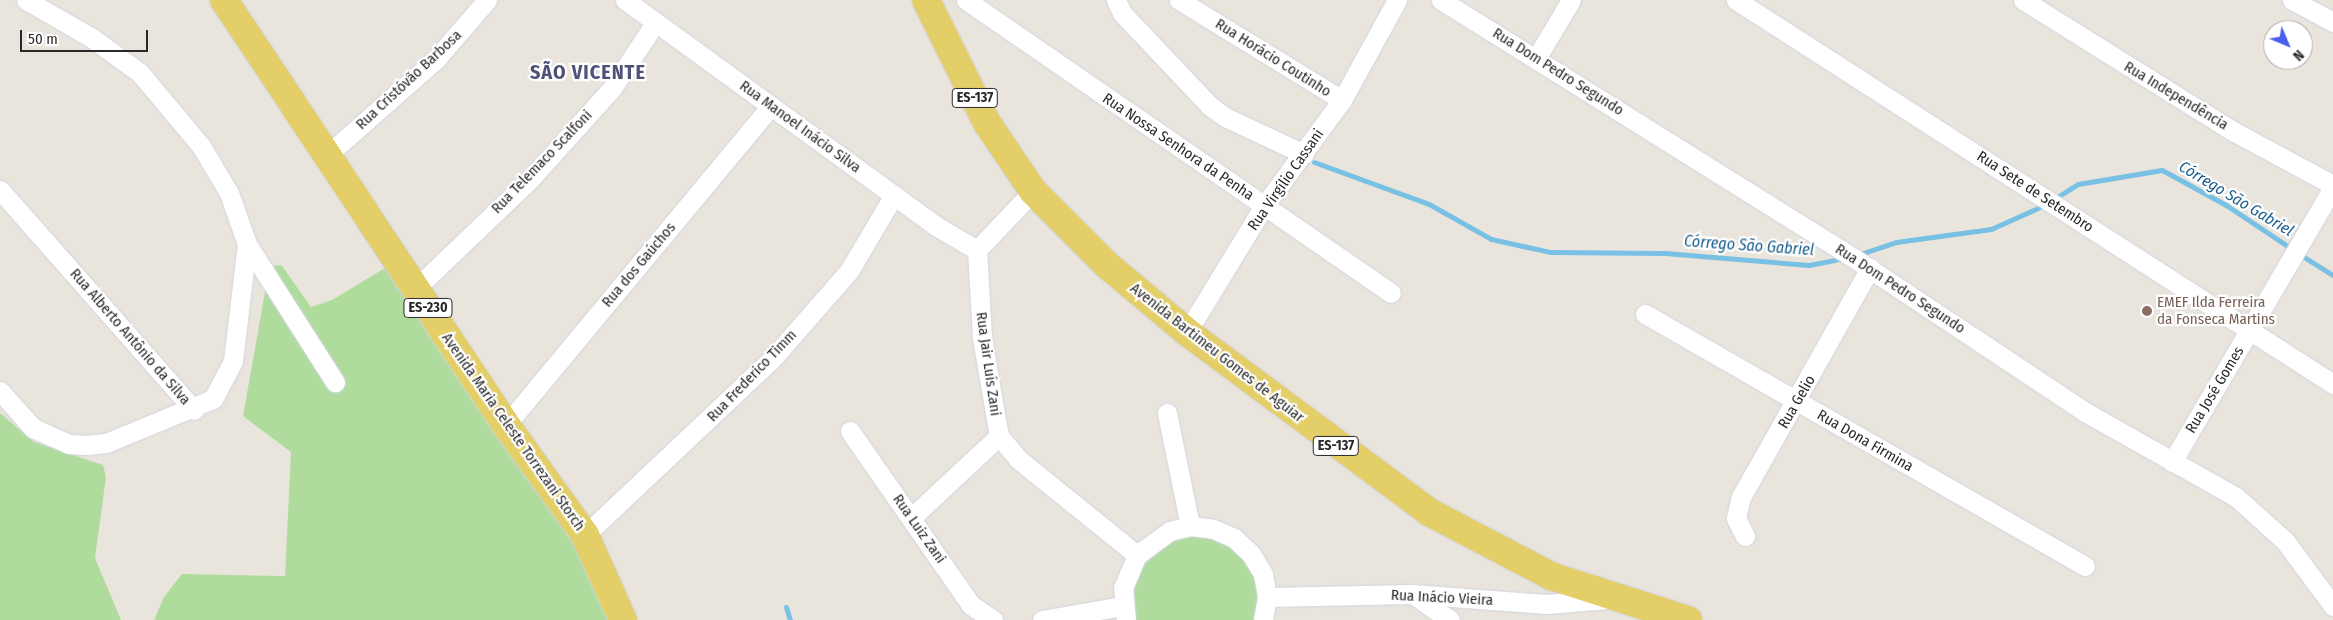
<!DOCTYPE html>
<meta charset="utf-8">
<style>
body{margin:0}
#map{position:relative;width:2333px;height:620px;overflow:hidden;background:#eae5dc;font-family:"Fira Sans Condensed",sans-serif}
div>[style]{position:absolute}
.green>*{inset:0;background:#afdc9d}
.stream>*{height:5px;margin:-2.5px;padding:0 2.5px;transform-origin:2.5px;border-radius:2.5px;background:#78c1e4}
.roads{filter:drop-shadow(0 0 1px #d2d4e1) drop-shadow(0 0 1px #d2d4e1)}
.street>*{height:19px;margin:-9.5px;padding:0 9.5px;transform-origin:9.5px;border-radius:9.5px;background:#fff}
.primary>*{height:28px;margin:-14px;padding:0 14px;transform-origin:14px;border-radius:14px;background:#e4ce67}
.dots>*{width:14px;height:14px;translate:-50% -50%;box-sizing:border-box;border:2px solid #fff;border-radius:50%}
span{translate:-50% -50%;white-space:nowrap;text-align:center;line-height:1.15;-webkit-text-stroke:4.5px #fff;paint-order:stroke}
.shield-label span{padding:1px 4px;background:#fff;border:1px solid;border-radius:4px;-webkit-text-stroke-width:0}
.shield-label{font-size:14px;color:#292929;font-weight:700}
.street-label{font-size:15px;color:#292929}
.education-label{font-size:15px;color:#785e54}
.left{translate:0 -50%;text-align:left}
.water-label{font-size:16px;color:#195f8e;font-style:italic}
.district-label{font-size:20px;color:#4e5276;font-weight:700;letter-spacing:1px}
.north{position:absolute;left:2263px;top:20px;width:50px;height:50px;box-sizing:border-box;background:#fff;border:1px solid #a9a9a9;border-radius:50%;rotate:135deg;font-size:14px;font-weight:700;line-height:20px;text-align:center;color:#292929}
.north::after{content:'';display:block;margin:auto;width:18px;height:22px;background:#495eea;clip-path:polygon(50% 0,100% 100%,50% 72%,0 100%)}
.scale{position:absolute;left:20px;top:30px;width:128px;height:22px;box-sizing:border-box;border:2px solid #292929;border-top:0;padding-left:6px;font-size:15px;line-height:18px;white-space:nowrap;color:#292929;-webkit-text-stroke:4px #fff;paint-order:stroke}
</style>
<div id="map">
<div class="green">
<div style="clip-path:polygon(276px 265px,282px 266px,311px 307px,332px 300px,390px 265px,524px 454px,586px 562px,609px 620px,154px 620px,164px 597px,182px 574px,285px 576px,291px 452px,243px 416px,268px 275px)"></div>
<div style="clip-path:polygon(0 413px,34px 442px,103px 465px,106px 477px,95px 558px,121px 620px,0 620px)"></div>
<div style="clip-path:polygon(1190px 535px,1215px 538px,1237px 550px,1252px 570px,1259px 594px,1256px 620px,1135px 620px,1132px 594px,1139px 570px,1166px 543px)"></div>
</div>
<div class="stream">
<div style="left:1314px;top:162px;width:122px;rotate:20.1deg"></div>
<div style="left:1429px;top:204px;width:71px;rotate:29.4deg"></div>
<div style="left:1491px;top:239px;width:60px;rotate:12.4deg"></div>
<div style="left:1550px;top:252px;width:115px;rotate:0.5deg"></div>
<div style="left:1665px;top:253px;width:144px;rotate:4.8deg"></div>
<div style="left:1809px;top:265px;width:36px;rotate:-11deg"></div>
<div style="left:2054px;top:199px;width:28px;rotate:-32deg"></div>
<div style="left:2078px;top:184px;width:85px;rotate:-9.5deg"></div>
<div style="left:2162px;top:170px;width:73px;rotate:28.7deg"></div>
<div style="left:2226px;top:205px;width:79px;rotate:33.7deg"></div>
<div style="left:2299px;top:254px;width:40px;rotate:32deg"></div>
<div style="left:1857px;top:255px;width:41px;rotate:-18.4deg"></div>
<div style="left:1896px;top:242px;width:96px;rotate:-7.8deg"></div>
<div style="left:1991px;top:229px;width:61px;rotate:-24.1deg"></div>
<div style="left:786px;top:607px;width:14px;rotate:73deg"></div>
</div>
<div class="roads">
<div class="street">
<div style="left:625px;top:0;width:384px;rotate:36deg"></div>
<div style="left:936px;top:226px;width:48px;rotate:30.3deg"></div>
<div style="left:966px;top:0;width:516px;rotate:34.58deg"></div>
<div style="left:1116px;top:0;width:14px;rotate:65deg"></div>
<div style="left:1122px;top:13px;width:128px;rotate:46.6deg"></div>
<div style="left:1210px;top:106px;width:19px;rotate:36deg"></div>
<div style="left:1225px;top:117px;width:87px;rotate:25.1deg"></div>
<div style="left:1179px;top:0;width:191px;rotate:31.5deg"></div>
<div style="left:1441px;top:0;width:492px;rotate:32deg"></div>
<div style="left:1858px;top:261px;width:273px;rotate:33.6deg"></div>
<div style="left:2085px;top:412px;width:173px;rotate:29.4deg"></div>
<div style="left:2236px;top:497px;width:66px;rotate:41.9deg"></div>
<div style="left:2285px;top:541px;width:81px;rotate:53.6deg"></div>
<div style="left:1736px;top:0;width:710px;rotate:32.75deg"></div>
<div style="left:2023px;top:0;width:248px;rotate:32deg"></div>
<div style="left:2233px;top:131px;width:114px;rotate:28.4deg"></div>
<div style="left:2292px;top:0;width:47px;rotate:28.2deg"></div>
<div style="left:1537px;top:57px;width:66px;rotate:-59.2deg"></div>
<div style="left:326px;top:156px;width:147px;rotate:-41.4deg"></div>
<div style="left:436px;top:59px;width:78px;rotate:-49.2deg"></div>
<div style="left:0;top:190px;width:293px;rotate:48.6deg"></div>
<div style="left:1033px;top:191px;width:81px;rotate:133.5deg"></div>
<div style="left:977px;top:250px;width:88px;rotate:86.7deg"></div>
<div style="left:982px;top:338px;width:99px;rotate:80.2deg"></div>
<div style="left:999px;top:436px;width:30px;rotate:50deg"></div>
<div style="left:1018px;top:459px;width:153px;rotate:38.9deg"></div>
<div style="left:247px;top:244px;width:164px;rotate:57.5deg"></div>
<div style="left:415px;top:289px;width:162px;rotate:-43.7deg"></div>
<div style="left:532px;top:177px;width:120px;rotate:-48deg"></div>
<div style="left:612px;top:88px;width:78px;rotate:-56.5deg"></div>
<div style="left:1645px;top:314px;width:507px;rotate:29.8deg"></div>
<div style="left:1187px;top:332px;width:148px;rotate:-58.6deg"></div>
<div style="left:1264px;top:206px;width:132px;rotate:-53.7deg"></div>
<div style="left:1342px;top:100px;width:114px;rotate:-61.2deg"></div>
<div style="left:0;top:391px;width:50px;rotate:48.3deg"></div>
<div style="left:33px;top:428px;width:39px;rotate:24deg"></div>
<div style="left:69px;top:444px;width:18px;rotate:3deg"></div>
<div style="left:87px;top:445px;width:19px;rotate:-6deg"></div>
<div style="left:106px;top:443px;width:116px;rotate:-22.4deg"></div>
<div style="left:213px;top:399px;width:43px;rotate:-62.2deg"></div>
<div style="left:233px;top:361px;width:118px;rotate:-83.2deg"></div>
<div style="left:247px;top:244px;width:54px;rotate:-109.4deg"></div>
<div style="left:229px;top:193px;width:55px;rotate:-120.8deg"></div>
<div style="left:201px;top:146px;width:95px;rotate:-129.9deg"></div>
<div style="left:140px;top:73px;width:59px;rotate:-143.9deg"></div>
<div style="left:92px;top:38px;width:76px;rotate:-150.1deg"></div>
<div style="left:1167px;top:413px;width:115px;rotate:78.5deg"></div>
<div style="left:506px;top:425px;width:415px;rotate:-50.3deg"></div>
<div style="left:850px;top:431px;width:212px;rotate:55.2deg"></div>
<div style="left:971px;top:605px;width:27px;rotate:34deg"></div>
<div style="left:2172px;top:462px;width:318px;rotate:-59.6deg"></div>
<div style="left:911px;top:518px;width:120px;rotate:-43deg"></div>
<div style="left:585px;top:535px;width:255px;rotate:-43.3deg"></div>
<div style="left:771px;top:360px;width:118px;rotate:-48.8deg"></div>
<div style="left:849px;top:271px;width:88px;rotate:-59.4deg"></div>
<div style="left:1745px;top:536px;width:20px;rotate:-117deg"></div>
<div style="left:1736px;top:518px;width:22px;rotate:-77deg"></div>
<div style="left:1741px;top:497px;width:263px;rotate:-60.6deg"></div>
<div style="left:1414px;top:595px;width:44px;rotate:34.8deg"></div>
<div style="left:1267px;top:597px;width:145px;rotate:-1.2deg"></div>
<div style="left:1412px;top:594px;width:134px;rotate:4.3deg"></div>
<div style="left:1546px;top:604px;width:61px;rotate:-4.7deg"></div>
<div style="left:1042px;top:620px;width:81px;rotate:-9.9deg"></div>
<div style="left:1126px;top:620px;width:32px;rotate:-95deg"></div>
<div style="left:1123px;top:588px;width:36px;rotate:-67deg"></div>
<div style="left:1137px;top:555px;width:41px;rotate:-36deg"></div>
<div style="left:1170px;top:531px;width:21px;rotate:-14deg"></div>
<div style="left:1190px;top:526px;width:23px;rotate:7deg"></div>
<div style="left:1213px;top:529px;width:23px;rotate:23deg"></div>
<div style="left:1234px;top:538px;width:23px;rotate:43deg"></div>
<div style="left:1251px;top:554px;width:23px;rotate:59deg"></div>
<div style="left:1263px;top:574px;width:23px;rotate:80deg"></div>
<div style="left:1267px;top:597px;width:23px;rotate:100deg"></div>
</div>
<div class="primary">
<div style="left:224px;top:0;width:510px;rotate:56.43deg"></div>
<div style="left:506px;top:425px;width:135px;rotate:54.3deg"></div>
<div style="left:585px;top:535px;width:93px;rotate:65.9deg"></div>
<div style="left:926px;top:0;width:137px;rotate:63.6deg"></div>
<div style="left:987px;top:123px;width:82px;rotate:55.9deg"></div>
<div style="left:1033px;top:191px;width:105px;rotate:45deg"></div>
<div style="left:1107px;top:265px;width:104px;rotate:39.9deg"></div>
<div style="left:1187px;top:332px;width:302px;rotate:36.6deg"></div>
<div style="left:1429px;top:512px;width:138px;rotate:27.7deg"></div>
<div style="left:1551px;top:576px;width:144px;rotate:17.8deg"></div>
</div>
</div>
<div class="dots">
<div style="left:2147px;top:311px;background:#8d6e63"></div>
</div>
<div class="shield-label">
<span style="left:975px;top:98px">ES-137</span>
<span style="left:428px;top:308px">ES-230</span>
<span style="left:1336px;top:446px">ES-137</span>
</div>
<div class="street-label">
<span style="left:1273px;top:58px;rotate:32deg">Rua Horácio Coutinho</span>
<span style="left:1558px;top:72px;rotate:32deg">Rua Dom Pedro Segundo</span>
<span style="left:409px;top:80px;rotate:-43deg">Rua Cristóvão Barbosa</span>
<span style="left:2176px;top:96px;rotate:31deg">Rua Independência</span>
<span style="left:800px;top:127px;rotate:36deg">Rua Manoel Inácio Silva</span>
<span style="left:1178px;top:147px;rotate:34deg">Rua Nossa Senhora da Penha</span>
<span style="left:542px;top:162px;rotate:-46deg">Rua Telemaco Scalfoni</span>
<span style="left:1286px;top:180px;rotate:-55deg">Rua Virgílio Cassani</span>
<span style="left:2035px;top:192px;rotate:33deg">Rua Sete de Setembro</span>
<span style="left:639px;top:265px;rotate:-50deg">Rua dos Gaúchos</span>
<span style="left:1900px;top:289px;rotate:33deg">Rua Dom Pedro Segundo</span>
<span style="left:130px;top:337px;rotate:49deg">Rua Alberto Antônio da Silva</span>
<span style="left:1217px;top:353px;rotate:38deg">Avenida Bartimeu Gomes de Aguiar</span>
<span style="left:988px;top:364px;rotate:82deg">Rua Jair Luís Zani</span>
<span style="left:752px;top:376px;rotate:-46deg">Rua Frederico Timm</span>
<span style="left:2215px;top:390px;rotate:-59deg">Rua José Gomes</span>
<span style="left:1797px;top:402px;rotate:-60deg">Rua Gelio</span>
<span style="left:513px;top:432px;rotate:55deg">Avenida Maria Celeste Torrezani Storch</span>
<span style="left:1865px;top:441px;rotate:30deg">Rua Dona Firmina</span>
<span style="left:919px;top:529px;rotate:55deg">Rua Luiz Zani</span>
<span style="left:1442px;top:598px;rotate:3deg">Rua Inácio Vieira</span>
</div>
<div class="education-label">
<span class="left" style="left:2157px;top:311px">EMEF Ilda Ferreira<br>da Fonseca Martins</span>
</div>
<div class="water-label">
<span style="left:2236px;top:199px;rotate:31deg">Córrego São Gabriel</span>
<span style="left:1749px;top:246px;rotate:4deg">Córrego São Gabriel</span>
</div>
<div class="district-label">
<span style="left:588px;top:72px">SÃO VICENTE</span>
</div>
<div class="north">N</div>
<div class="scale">50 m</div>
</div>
